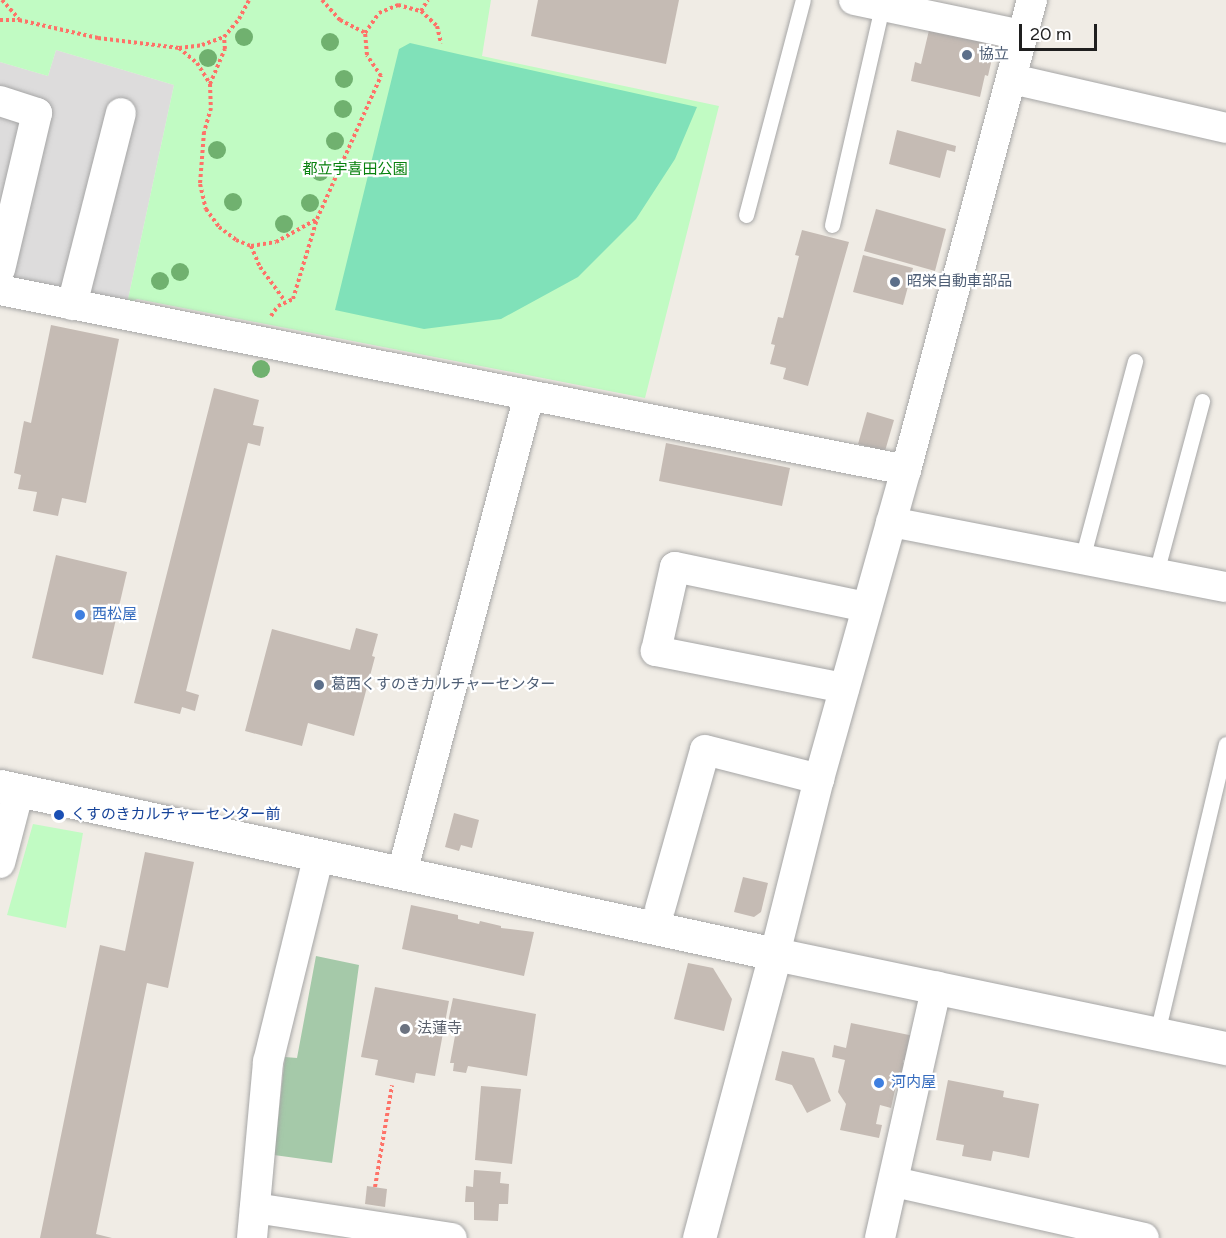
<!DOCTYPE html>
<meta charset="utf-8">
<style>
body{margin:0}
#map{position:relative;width:1226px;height:1238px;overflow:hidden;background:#f0ece5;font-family:Figtree,"Noto Sans JP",sans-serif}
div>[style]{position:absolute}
.residential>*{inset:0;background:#dddcdc}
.cemetery>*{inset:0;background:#a5c9a9}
.park>*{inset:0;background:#c1fbc3}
.pitch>*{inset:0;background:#80e1b9}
.building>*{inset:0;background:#c5bbb4}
.path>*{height:4px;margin-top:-2px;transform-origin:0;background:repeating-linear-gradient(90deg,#fe7268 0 3px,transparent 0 6px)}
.roads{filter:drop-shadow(0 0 2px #a6a6a6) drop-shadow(0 0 2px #a6a6a6)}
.service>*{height:15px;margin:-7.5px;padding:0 7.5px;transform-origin:7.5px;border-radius:7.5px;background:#fff}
.minor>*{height:30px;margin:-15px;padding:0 15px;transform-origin:15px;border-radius:15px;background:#fff}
.tertiary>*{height:33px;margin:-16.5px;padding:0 16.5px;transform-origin:16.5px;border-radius:16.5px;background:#fff}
.trees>*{width:18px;height:18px;margin:-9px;border-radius:50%;background:#70b16f}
.dots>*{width:16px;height:16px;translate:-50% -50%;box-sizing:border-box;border:3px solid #fff;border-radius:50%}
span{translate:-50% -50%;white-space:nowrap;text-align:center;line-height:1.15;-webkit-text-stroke:4.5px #fff;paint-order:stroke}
.service-label{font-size:15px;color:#4e5e75}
.left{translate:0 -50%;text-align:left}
.park-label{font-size:15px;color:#08810e}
.shop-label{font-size:15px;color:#366cbe}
.transit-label{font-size:15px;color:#164399}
.worship-label{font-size:15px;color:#5b616d}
.scale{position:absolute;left:1019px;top:24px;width:78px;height:27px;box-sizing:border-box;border:3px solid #1f1f1f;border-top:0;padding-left:8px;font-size:18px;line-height:21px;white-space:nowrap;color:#1f1f1f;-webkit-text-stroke:4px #fff;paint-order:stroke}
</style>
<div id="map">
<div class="residential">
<div style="clip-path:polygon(56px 50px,174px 85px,127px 304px,0 279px,0 62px,48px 76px)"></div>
</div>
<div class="cemetery">
<div style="clip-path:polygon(316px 956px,359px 965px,332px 1163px,274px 1155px,285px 1057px,297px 1058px)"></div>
</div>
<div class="park">
<div style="clip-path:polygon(0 0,491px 0,482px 56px,719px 106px,645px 398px,137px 299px,127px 304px,174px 85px,56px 50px,48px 76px,0 62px)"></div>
<div style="clip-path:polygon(33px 824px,83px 833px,66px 928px,7px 915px)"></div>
</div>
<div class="pitch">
<div style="clip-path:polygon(410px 43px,458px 54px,697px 107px,675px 159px,636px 219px,578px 277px,501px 319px,424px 329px,335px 310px,399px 49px)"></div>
</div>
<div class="building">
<div style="clip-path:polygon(538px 0,679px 0,666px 64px,531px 36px)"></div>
<div style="clip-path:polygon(930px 26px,996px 41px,988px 76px,985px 75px,980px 97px,911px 81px,915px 62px,921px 64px)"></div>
<div style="clip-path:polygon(897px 130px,956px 146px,955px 152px,947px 150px,940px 178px,889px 164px)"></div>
<div style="clip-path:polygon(876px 209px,946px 229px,935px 271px,864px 251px)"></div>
<div style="clip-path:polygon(802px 230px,849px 242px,808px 386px,783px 379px,786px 368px,770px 364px,775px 345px,771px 344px,778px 317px,783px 318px,799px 256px,795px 255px)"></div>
<div style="clip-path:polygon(863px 255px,913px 268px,903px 305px,853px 292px)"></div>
<div style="clip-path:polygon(51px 325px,119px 339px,86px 503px,62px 498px,58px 516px,33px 511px,37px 492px,18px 489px,21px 475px,14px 473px,24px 421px,31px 423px)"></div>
<div style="clip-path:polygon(214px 388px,259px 400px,253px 425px,264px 427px,260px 446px,248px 443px,186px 691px,199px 695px,195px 711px,182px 707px,180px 714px,134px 703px)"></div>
<div style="clip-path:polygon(867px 412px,894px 420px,885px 451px,858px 444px)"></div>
<div style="clip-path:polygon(666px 443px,790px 468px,782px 506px,659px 481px)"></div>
<div style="clip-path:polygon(56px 555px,127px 572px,103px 675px,32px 658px)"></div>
<div style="clip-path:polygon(356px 628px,378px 634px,372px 656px,375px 657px,354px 736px,308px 723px,302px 746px,245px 731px,272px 629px,350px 650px)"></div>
<div style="clip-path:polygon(454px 813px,479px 820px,472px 848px,461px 845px,459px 851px,445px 847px)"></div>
<div style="clip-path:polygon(145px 852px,194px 862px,168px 988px,147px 983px,96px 1234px,112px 1238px,40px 1238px,100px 945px,125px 951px)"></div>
<div style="clip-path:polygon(743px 877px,768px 883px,761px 912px,754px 917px,734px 912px)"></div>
<div style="clip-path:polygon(411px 905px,458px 915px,458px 919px,479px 924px,480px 921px,501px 926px,501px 928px,534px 932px,524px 976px,402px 949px)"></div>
<div style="clip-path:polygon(688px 963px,713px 968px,732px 999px,724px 1031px,674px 1019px)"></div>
<div style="clip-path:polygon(375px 987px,449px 1001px,435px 1076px,416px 1073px,414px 1083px,375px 1075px,378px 1060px,361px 1057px)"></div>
<div style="clip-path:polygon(453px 998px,536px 1014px,527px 1076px,468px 1066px,466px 1073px,453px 1071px,454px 1063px,450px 1063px,457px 1025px,448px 1022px)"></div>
<div style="clip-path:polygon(851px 1023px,914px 1036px,908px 1061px,903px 1060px,903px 1063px,906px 1064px,904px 1073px,899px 1072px,891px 1108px,880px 1105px,876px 1124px,882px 1125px,879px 1138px,840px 1130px,846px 1104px,838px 1092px,845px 1060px,832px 1057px,834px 1045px,846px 1048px)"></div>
<div style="clip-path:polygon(782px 1051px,814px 1058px,831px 1101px,807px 1113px,792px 1085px,775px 1080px)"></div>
<div style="clip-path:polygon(948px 1080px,1004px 1091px,1003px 1097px,1039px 1104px,1029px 1158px,993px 1151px,991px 1161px,962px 1156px,964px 1145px,936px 1140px)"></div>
<div style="clip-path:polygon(481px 1086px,521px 1089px,512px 1164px,475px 1160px)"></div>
<div style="clip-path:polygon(474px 1170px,501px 1172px,500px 1183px,509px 1184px,508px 1204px,499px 1204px,498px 1221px,474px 1220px,474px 1202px,465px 1202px,466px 1186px,473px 1187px)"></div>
<div style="clip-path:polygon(367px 1186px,387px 1189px,385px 1207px,365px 1204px)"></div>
</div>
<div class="path">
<div style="left:2px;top:0;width:25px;rotate:48deg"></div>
<div style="left:322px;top:0;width:27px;rotate:48deg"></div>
<div style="left:340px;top:20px;width:28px;rotate:27deg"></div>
<div style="left:421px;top:11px;width:13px;rotate:-58deg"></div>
<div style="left:0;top:20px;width:19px"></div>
<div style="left:19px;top:20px;width:81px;rotate:12.8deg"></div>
<div style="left:98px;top:38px;width:82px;rotate:7deg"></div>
<div style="left:179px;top:48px;width:23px;rotate:-7deg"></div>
<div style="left:202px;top:45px;width:23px;rotate:-20deg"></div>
<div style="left:224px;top:37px;width:23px;rotate:-50deg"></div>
<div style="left:239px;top:19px;width:21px;rotate:-62deg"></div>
<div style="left:179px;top:48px;width:23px;rotate:40deg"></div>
<div style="left:197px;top:63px;width:25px;rotate:58deg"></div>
<div style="left:210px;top:84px;width:24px;rotate:88deg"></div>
<div style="left:211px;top:108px;width:25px;rotate:106deg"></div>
<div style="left:204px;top:132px;width:52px;rotate:94.4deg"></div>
<div style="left:200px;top:184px;width:26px;rotate:77deg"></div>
<div style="left:206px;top:209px;width:22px;rotate:54deg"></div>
<div style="left:219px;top:227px;width:21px;rotate:37deg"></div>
<div style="left:236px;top:240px;width:16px;rotate:22deg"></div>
<div style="left:251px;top:246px;width:25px;rotate:-9deg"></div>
<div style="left:276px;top:242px;width:47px;rotate:-29.3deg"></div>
<div style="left:210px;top:84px;width:38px;rotate:-67deg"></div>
<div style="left:225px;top:49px;width:12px;rotate:-95deg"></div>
<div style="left:251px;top:246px;width:23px;rotate:67deg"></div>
<div style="left:260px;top:267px;width:42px;rotate:53.7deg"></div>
<div style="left:271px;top:316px;width:12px;rotate:-55deg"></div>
<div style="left:278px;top:306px;width:17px;rotate:-25deg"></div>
<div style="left:293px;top:299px;width:84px;rotate:-73.3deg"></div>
<div style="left:317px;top:219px;width:157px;rotate:-65.9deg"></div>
<div style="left:381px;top:76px;width:25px;rotate:-124deg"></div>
<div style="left:367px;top:55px;width:22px;rotate:-95deg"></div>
<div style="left:365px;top:33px;width:24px;rotate:-55deg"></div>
<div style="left:379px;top:13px;width:21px;rotate:-23deg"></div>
<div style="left:398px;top:5px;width:24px;rotate:15deg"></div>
<div style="left:421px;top:11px;width:22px;rotate:43deg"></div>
<div style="left:437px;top:26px;width:18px;rotate:77deg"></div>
<div style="left:375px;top:1187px;width:103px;rotate:-80.5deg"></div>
</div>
<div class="roads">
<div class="service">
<div style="left:746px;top:215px;width:222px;rotate:-75.2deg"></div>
<div style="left:832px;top:225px;width:225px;rotate:-77.1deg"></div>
<div style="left:1082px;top:559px;width:205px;rotate:-75deg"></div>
<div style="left:1156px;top:573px;width:178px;rotate:-75deg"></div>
<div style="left:1157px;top:1033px;width:297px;rotate:-76.6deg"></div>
</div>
<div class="minor">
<div style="left:854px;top:0;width:172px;rotate:11.8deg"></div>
<div style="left:1012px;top:79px;width:220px;rotate:12.9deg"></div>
<div style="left:0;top:101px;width:39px;rotate:18deg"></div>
<div style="left:37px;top:113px;width:160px;rotate:103.3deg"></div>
<div style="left:0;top:290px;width:924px;rotate:11.24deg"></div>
<div style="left:72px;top:305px;width:198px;rotate:-75.7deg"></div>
<div style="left:891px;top:522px;width:341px;rotate:11deg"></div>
<div style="left:844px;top:688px;width:192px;rotate:-168.9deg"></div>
<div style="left:656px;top:651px;width:86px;rotate:-77.3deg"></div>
<div style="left:675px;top:567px;width:196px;rotate:11.8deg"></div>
<div style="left:0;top:863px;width:75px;rotate:-75.4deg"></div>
<div style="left:402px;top:873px;width:494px;rotate:-75.1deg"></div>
<div style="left:660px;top:909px;width:165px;rotate:-74.2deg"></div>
<div style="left:705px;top:750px;width:118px;rotate:14.3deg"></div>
<div style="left:775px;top:954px;width:180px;rotate:-75.9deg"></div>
<div style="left:819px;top:779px;width:321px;rotate:-74.3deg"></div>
<div style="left:906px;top:470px;width:487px;rotate:-75deg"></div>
<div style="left:894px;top:1182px;width:256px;rotate:12.6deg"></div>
<div style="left:255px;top:1208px;width:199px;rotate:8.7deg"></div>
<div style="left:252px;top:1238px;width:177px;rotate:-84.8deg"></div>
<div style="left:268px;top:1062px;width:213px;rotate:-76.2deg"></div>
<div style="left:880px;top:1238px;width:258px;rotate:-77.3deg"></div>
</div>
<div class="tertiary">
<div style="left:0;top:786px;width:793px;rotate:12.23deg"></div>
<div style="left:775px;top:954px;width:461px;rotate:11.8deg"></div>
<div style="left:699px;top:1238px;width:294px;rotate:-75deg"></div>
</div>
</div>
<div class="trees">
<div style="left:244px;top:37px"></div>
<div style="left:330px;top:42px"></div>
<div style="left:208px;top:58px"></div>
<div style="left:344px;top:79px"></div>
<div style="left:343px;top:109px"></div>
<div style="left:335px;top:141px"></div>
<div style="left:217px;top:150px"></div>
<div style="left:320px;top:172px"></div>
<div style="left:233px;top:202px"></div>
<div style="left:310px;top:203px"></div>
<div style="left:284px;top:224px"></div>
<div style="left:180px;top:272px"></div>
<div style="left:160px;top:281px"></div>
<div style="left:261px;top:369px"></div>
</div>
<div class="dots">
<div style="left:967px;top:55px;background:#5c6f8a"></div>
<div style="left:895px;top:282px;background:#5c6f8a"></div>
<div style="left:80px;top:615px;background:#3f7fe0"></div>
<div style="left:319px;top:685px;background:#5c6f8a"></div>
<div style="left:59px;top:815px;background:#1a4fb4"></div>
<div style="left:405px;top:1029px;background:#6b7280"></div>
<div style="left:879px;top:1083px;background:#3f7fe0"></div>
</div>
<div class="service-label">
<span class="left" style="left:979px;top:55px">協立</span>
<span class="left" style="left:907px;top:282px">昭栄自動車部品</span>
<span class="left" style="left:331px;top:685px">葛西くすのきカルチャーセンター</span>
</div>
<div class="park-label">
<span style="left:355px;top:170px">都立宇喜田公園</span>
</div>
<div class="shop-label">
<span class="left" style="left:92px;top:615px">西松屋</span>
<span class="left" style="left:891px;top:1083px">河内屋</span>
</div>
<div class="transit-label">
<span class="left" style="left:71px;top:815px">くすのきカルチャーセンター前</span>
</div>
<div class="worship-label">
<span class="left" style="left:417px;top:1029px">法蓮寺</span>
</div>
<div class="scale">20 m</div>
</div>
